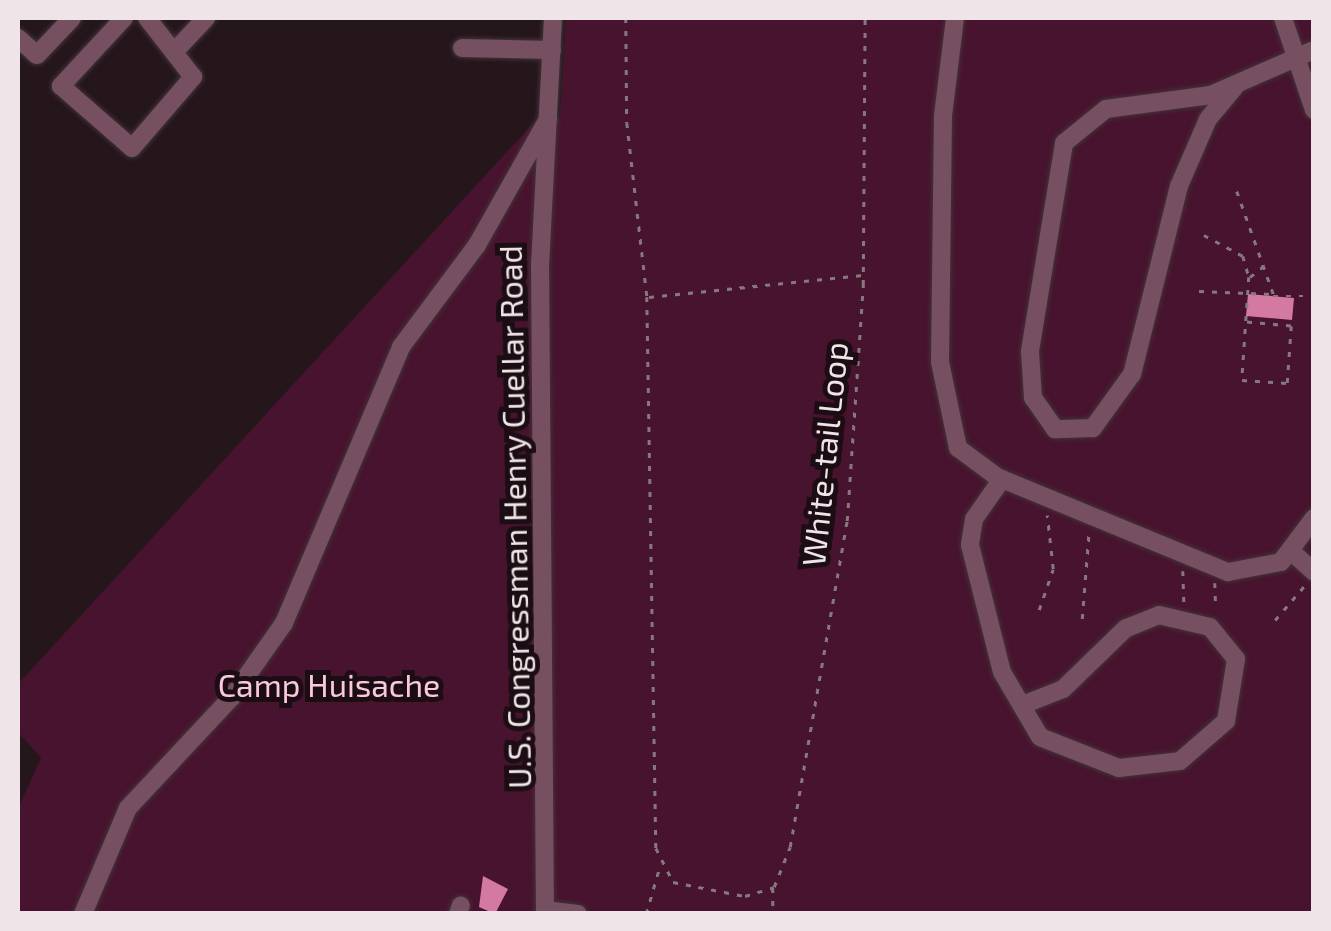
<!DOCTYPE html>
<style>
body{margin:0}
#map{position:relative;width:1331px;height:931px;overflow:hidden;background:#25161c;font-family:"Exo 2",sans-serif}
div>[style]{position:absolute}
.green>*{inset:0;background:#48132e}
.building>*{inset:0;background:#d47aa2}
.path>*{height:2.5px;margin-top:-1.25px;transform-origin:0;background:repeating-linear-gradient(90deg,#86797e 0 5px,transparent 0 13px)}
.roads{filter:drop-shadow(0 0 2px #413339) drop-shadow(0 0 2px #413339)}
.minor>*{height:18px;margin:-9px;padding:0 9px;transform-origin:9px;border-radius:9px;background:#765060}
span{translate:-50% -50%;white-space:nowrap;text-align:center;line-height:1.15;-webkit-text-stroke:10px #1b0d13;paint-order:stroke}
.street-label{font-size:32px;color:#efe4e8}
.park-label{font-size:32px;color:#f9c8dc}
.frame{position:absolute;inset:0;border:20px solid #efe4e8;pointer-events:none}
</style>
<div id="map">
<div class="green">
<div style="clip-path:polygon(566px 18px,1313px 18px,1313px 913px,18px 913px,18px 809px,41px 758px,18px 732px,18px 684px,538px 118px,560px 119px)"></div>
</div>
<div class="building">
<div style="clip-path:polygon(1248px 294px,1294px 298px,1292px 320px,1246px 316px)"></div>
<div style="clip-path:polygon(483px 876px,508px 889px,495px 914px,479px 907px)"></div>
</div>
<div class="path">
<div style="left:626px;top:18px;width:105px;rotate:89.5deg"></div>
<div style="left:627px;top:123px;width:175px;rotate:83.4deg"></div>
<div style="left:647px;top:297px;width:551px;rotate:89.06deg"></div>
<div style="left:656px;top:848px;width:38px;rotate:63deg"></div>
<div style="left:673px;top:882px;width:73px;rotate:11deg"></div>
<div style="left:745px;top:896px;width:30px;rotate:-17deg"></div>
<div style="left:774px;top:887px;width:43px;rotate:-68.2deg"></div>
<div style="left:790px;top:847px;width:331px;rotate:-80.1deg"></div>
<div style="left:847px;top:521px;width:237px;rotate:-86.1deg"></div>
<div style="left:863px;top:285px;width:267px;rotate:-89.6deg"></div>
<div style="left:1204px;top:235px;width:44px;rotate:28.3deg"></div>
<div style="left:1243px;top:256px;width:22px;rotate:74deg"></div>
<div style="left:1249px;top:277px;width:103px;rotate:93.9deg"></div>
<div style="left:1242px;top:380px;width:45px;rotate:3.8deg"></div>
<div style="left:1287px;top:383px;width:57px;rotate:-86deg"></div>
<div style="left:1291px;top:326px;width:45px;rotate:-174.9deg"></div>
<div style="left:1250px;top:277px;width:22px;rotate:-39deg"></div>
<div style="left:1199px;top:291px;width:74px;rotate:2.3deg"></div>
<div style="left:1273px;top:294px;width:110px;rotate:-109.6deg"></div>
<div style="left:1273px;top:296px;width:30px"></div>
<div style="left:649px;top:297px;width:215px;rotate:-5.9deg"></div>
<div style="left:1183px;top:571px;width:33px;rotate:88deg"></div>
<div style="left:1215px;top:583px;width:23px;rotate:88deg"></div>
<div style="left:1039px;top:610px;width:43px;rotate:-71.1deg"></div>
<div style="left:1053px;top:569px;width:54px;rotate:-96.3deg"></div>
<div style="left:1082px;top:619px;width:88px;rotate:-85.5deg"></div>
<div style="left:1275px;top:620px;width:48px;rotate:-49.3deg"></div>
<div style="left:773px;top:888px;width:26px;rotate:90deg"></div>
<div style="left:646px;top:914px;width:47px;rotate:-73.9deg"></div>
</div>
<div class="roads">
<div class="minor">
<div style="left:124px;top:18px;width:93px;rotate:132.8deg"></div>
<div style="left:61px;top:86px;width:94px;rotate:41.1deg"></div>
<div style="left:132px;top:148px;width:94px;rotate:-49.3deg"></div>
<div style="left:193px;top:77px;width:75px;rotate:-127.9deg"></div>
<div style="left:955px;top:18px;width:99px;rotate:97deg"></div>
<div style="left:943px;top:116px;width:246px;rotate:90.7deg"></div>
<div style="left:940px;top:362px;width:88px;rotate:78.2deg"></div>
<div style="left:958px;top:448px;width:49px;rotate:36.6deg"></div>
<div style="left:997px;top:477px;width:250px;rotate:22.4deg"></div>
<div style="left:1228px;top:572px;width:54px;rotate:-10.7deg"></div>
<div style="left:1281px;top:562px;width:55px;rotate:-53.1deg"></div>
<div style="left:1283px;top:18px;width:97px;rotate:71.4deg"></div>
<div style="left:18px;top:38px;width:25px;rotate:42deg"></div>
<div style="left:37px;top:55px;width:51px;rotate:-46.6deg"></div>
<div style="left:462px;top:48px;width:90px;rotate:1.3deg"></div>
<div style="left:174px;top:52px;width:47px;rotate:-46.7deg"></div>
<div style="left:1234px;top:88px;width:40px;rotate:130deg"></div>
<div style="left:1208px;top:119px;width:73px;rotate:113.4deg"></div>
<div style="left:1179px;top:186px;width:194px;rotate:104deg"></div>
<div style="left:1132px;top:374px;width:67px;rotate:125.8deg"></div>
<div style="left:1093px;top:428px;width:38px;rotate:178deg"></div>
<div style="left:1055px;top:429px;width:38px;rotate:-125deg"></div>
<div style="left:1033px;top:398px;width:47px;rotate:-93.7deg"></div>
<div style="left:1030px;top:351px;width:211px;rotate:-80.7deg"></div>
<div style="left:1064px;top:143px;width:54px;rotate:-39deg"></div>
<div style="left:1106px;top:109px;width:106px;rotate:-7.6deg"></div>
<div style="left:1211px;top:95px;width:112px;rotate:-23.6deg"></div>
<div style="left:1002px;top:479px;width:49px;rotate:125deg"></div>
<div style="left:974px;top:519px;width:26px;rotate:99deg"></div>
<div style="left:970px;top:545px;width:131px;rotate:75.9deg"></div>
<div style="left:1002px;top:672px;width:75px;rotate:59.7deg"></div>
<div style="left:1040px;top:737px;width:85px;rotate:21.4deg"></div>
<div style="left:1119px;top:768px;width:61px;rotate:-6.5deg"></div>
<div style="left:1180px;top:761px;width:61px;rotate:-41deg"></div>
<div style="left:1226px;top:721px;width:63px;rotate:-80.8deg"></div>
<div style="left:1236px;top:659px;width:41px;rotate:-129.1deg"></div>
<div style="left:1210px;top:627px;width:52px;rotate:-166.8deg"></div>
<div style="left:1159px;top:615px;width:35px;rotate:158deg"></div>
<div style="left:1126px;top:628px;width:88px;rotate:135.9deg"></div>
<div style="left:1063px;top:689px;width:41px;rotate:158.5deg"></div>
<div style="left:1293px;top:553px;width:28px;rotate:42deg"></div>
<div style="left:545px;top:910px;width:33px;rotate:7deg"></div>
<div style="left:83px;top:914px;width:115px;rotate:-67deg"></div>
<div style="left:128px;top:808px;width:152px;rotate:-46.9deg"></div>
<div style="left:232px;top:697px;width:90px;rotate:-54.9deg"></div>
<div style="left:284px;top:623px;width:300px;rotate:-67deg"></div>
<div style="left:401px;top:347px;width:127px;rotate:-53.3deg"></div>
<div style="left:477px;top:245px;width:145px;rotate:-60.6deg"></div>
<div style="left:458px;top:914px;width:9px;rotate:-72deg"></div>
<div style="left:545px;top:914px;width:648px;rotate:-90.44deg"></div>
<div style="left:540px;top:266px;width:248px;rotate:-87deg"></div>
</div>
</div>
<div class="street-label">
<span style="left:824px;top:454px;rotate:-84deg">White-tail Loop</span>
<span style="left:514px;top:517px;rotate:-91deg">U.S. Congressman Henry Cuellar Road</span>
</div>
<div class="park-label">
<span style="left:329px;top:684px">Camp Huisache</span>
</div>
<div class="frame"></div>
</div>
